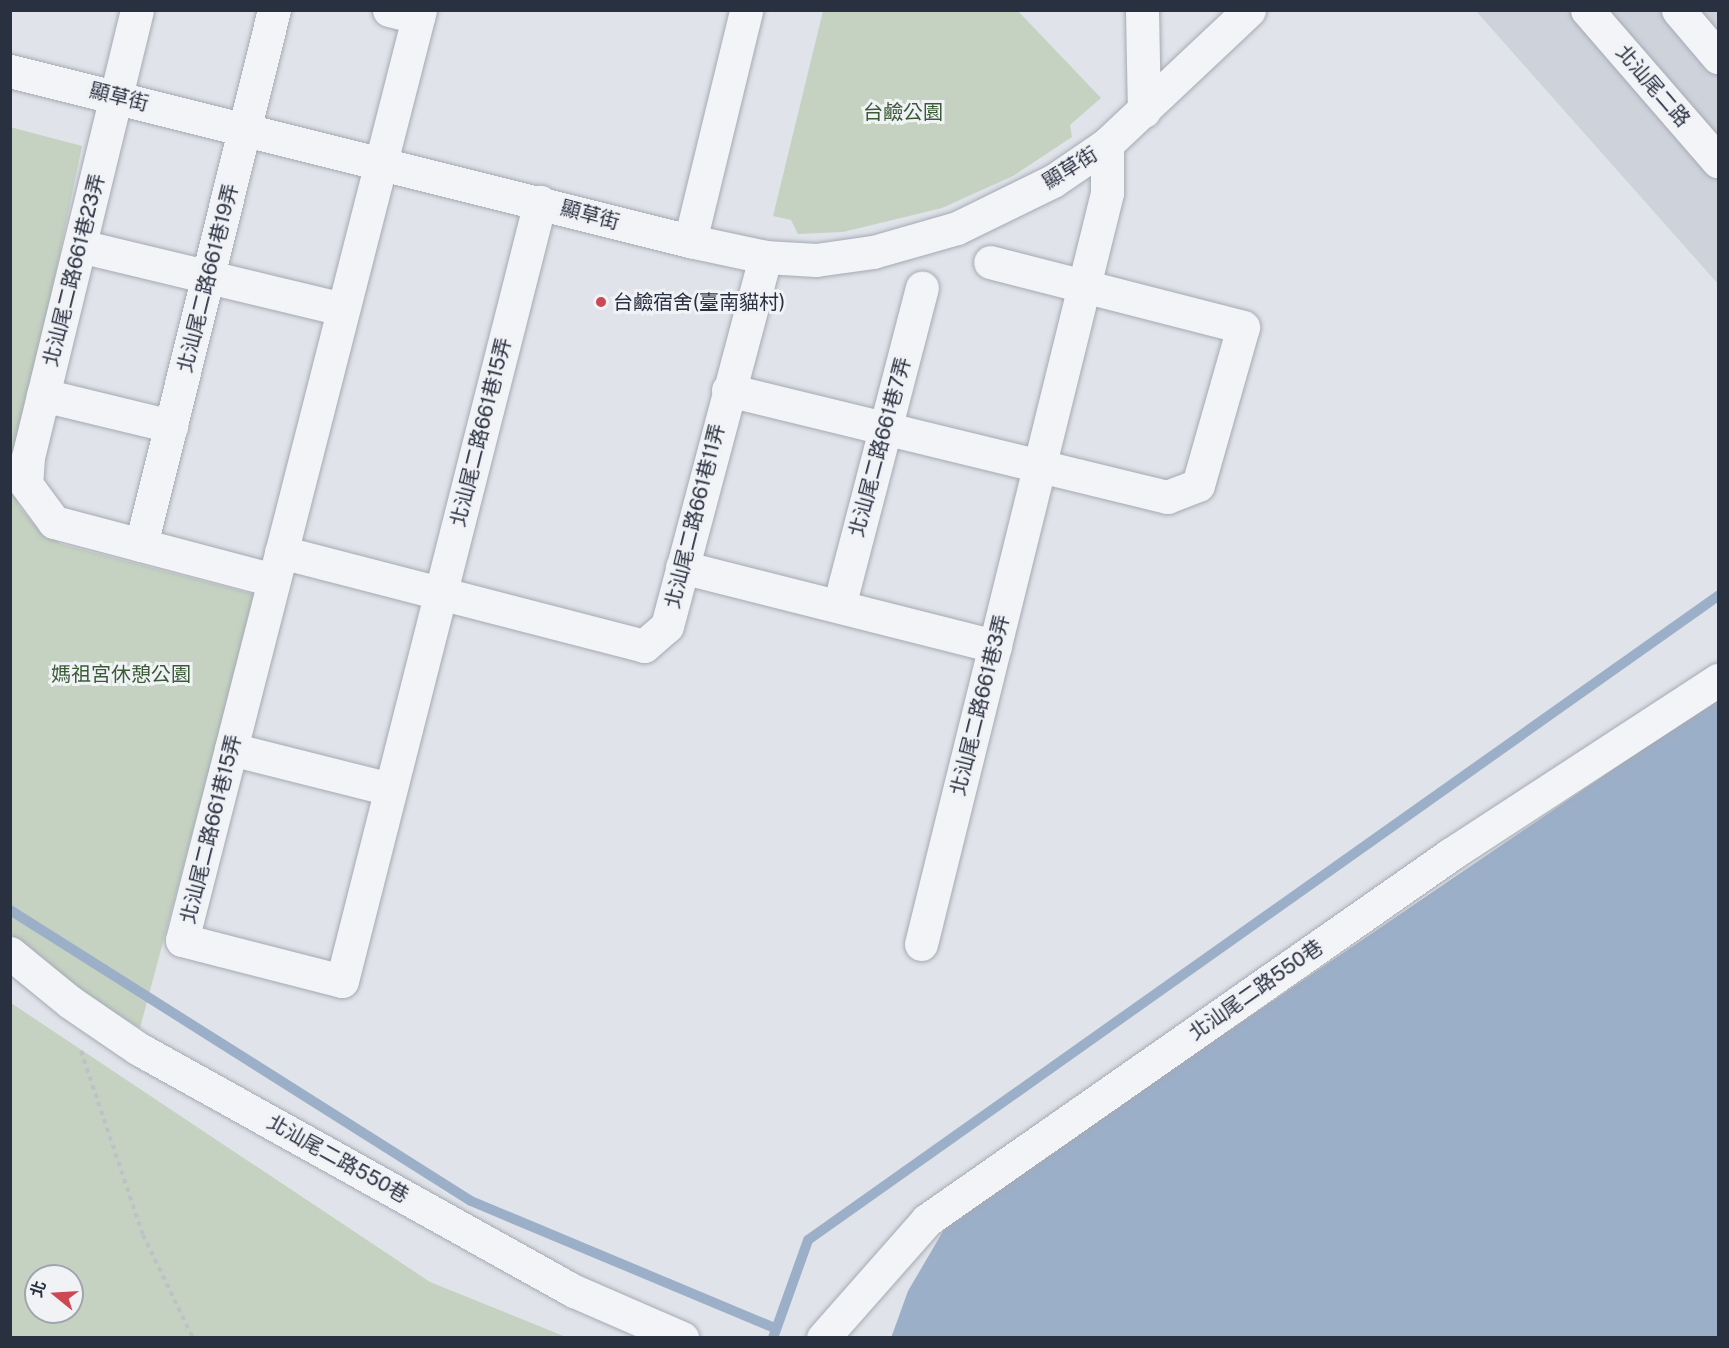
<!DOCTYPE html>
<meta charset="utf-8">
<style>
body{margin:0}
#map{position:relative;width:1729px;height:1348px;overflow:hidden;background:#e0e3e9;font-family:"Public Sans","Noto Sans TC",sans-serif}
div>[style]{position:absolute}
.built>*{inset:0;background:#ced2db}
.green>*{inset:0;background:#c5d2c2}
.water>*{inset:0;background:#9cafc8}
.stream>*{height:10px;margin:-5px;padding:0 5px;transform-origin:5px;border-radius:5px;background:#9cafc8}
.path>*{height:4px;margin-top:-2px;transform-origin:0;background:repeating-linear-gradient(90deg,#bec1c7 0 4.5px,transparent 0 9px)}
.roads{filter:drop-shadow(0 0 2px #a5aab3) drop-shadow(0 0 2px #a5aab3)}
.minor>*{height:33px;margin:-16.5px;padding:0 16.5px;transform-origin:16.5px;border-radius:16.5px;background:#f3f4f7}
.dots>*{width:16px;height:16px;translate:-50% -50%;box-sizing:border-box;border:3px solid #f0f2f6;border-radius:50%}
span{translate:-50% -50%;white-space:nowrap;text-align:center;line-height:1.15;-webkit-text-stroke:6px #f0f2f6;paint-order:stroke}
.street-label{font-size:20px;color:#293040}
.park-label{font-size:20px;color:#3b5b37}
.poi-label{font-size:20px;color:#293040}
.left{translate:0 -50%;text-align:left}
.frame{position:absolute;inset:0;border:12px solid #293040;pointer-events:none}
.north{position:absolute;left:24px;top:1264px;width:60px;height:60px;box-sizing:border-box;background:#f0f2f6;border:2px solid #a0a4ad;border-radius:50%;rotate:288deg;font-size:16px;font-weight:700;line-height:24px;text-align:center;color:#293040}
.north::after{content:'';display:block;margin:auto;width:21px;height:27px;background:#cb4854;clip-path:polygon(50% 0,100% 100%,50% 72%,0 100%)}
</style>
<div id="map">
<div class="built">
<div style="clip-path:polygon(1476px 11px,1718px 11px,1718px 284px)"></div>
</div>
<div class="green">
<div style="clip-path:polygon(823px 11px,1018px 11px,1101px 98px,1070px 125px,1072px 137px,1013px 176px,942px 208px,843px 232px,798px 234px,791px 220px,773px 216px)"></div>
<div style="clip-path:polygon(10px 127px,82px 146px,13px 480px,18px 505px,37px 528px,61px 544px,256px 595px,140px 1028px,97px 1002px,11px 934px)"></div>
<div style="clip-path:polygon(evenodd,11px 1003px,430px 1282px,566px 1337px,11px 1337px,11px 1003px,36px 1276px,72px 1276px,72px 1312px,36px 1312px,36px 1276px)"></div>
</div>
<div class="water">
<div style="clip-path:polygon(1718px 698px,1718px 1337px,891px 1338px,908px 1291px,949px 1221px)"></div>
</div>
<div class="stream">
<div style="left:10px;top:910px;width:545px;rotate:32.26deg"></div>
<div style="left:471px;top:1201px;width:329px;rotate:22.7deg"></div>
<div style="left:773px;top:1338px;width:104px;rotate:-70.3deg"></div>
<div style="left:808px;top:1240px;width:1115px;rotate:-35.29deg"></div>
</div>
<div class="path">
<div style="left:81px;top:1051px;width:194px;rotate:71.4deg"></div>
<div style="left:143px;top:1235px;width:114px;rotate:64.1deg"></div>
</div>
<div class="roads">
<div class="minor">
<div style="left:137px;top:10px;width:460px;rotate:103.7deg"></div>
<div style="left:28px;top:457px;width:27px;rotate:94deg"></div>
<div style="left:26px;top:484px;width:47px;rotate:53.6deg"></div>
<div style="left:54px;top:522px;width:227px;rotate:14.8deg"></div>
<div style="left:389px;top:10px;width:30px;rotate:14deg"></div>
<div style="left:420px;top:10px;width:960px;rotate:104.35deg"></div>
<div style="left:182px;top:940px;width:165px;rotate:14.4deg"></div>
<div style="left:342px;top:981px;width:804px;rotate:-75.74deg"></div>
<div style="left:1142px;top:10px;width:101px;rotate:88.9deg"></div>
<div style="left:1587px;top:10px;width:200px;rotate:49.1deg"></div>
<div style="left:1678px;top:10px;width:62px;rotate:49.6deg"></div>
<div style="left:10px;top:71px;width:701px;rotate:14.04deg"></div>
<div style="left:690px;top:241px;width:77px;rotate:12deg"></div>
<div style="left:765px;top:257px;width:51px;rotate:3.4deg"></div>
<div style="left:816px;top:260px;width:58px;rotate:-8deg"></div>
<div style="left:873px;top:252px;width:87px;rotate:-15.9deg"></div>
<div style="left:957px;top:228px;width:107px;rotate:-26.1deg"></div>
<div style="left:1053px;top:181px;width:65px;rotate:-34.4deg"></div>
<div style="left:1107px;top:144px;width:195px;rotate:-43.3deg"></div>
<div style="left:690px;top:241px;width:237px;rotate:-76.3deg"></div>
<div style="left:80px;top:246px;width:269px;rotate:13.5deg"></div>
<div style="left:728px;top:390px;width:452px;rotate:13.7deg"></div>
<div style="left:1167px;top:497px;width:33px;rotate:-21deg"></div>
<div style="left:1198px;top:485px;width:164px;rotate:-74.1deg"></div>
<div style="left:1243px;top:327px;width:261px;rotate:-165.6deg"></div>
<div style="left:43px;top:395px;width:132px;rotate:13.6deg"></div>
<div style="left:141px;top:545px;width:551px;rotate:-76.04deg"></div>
<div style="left:281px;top:552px;width:375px;rotate:14.5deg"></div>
<div style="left:644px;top:646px;width:30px;rotate:-41deg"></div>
<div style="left:667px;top:626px;width:382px;rotate:-75.1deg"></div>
<div style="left:682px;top:567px;width:323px;rotate:14.2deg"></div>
<div style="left:839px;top:606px;width:329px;rotate:-75.4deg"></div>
<div style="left:231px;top:749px;width:164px;rotate:14.1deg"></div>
<div style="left:921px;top:944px;width:774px;rotate:-76.09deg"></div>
<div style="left:1107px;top:193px;width:49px;rotate:-90deg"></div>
<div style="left:10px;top:953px;width:77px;rotate:39.2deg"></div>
<div style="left:70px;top:1002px;width:83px;rotate:34.3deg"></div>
<div style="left:139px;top:1049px;width:498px;rotate:29.1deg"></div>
<div style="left:574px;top:1291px;width:118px;rotate:23.5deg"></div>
<div style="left:823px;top:1338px;width:157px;rotate:-48.6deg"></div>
<div style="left:927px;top:1220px;width:639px;rotate:-34.93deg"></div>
<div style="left:1451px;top:854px;width:319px;rotate:-33.1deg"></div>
</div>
</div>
<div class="dots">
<div style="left:601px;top:302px;background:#cb4854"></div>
</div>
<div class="street-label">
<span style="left:1653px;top:86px;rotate:49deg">北汕尾二路</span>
<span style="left:119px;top:97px;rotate:14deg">顯草街</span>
<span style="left:1070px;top:168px;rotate:-32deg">顯草街</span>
<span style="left:590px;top:215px;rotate:15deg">顯草街</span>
<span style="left:74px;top:270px;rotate:-76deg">北汕尾二路661巷23弄</span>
<span style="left:208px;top:278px;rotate:-76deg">北汕尾二路661巷19弄</span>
<span style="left:481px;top:432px;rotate:-76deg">北汕尾二路661巷15弄</span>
<span style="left:880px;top:447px;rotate:-75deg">北汕尾二路661巷7弄</span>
<span style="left:695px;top:516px;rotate:-76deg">北汕尾二路661巷11弄</span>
<span style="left:980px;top:705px;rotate:-76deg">北汕尾二路661巷3弄</span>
<span style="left:211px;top:829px;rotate:-76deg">北汕尾二路661巷15弄</span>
<span style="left:1256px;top:990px;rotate:-35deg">北汕尾二路550巷</span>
<span style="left:338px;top:1159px;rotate:29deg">北汕尾二路550巷</span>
</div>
<div class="park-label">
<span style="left:903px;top:112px">台鹼公園</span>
<span style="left:121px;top:674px">媽祖宮休憩公園</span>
</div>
<div class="poi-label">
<span class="left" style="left:613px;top:302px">台鹼宿舍(臺南貓村)</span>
</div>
<div class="frame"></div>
<div class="north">北</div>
</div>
